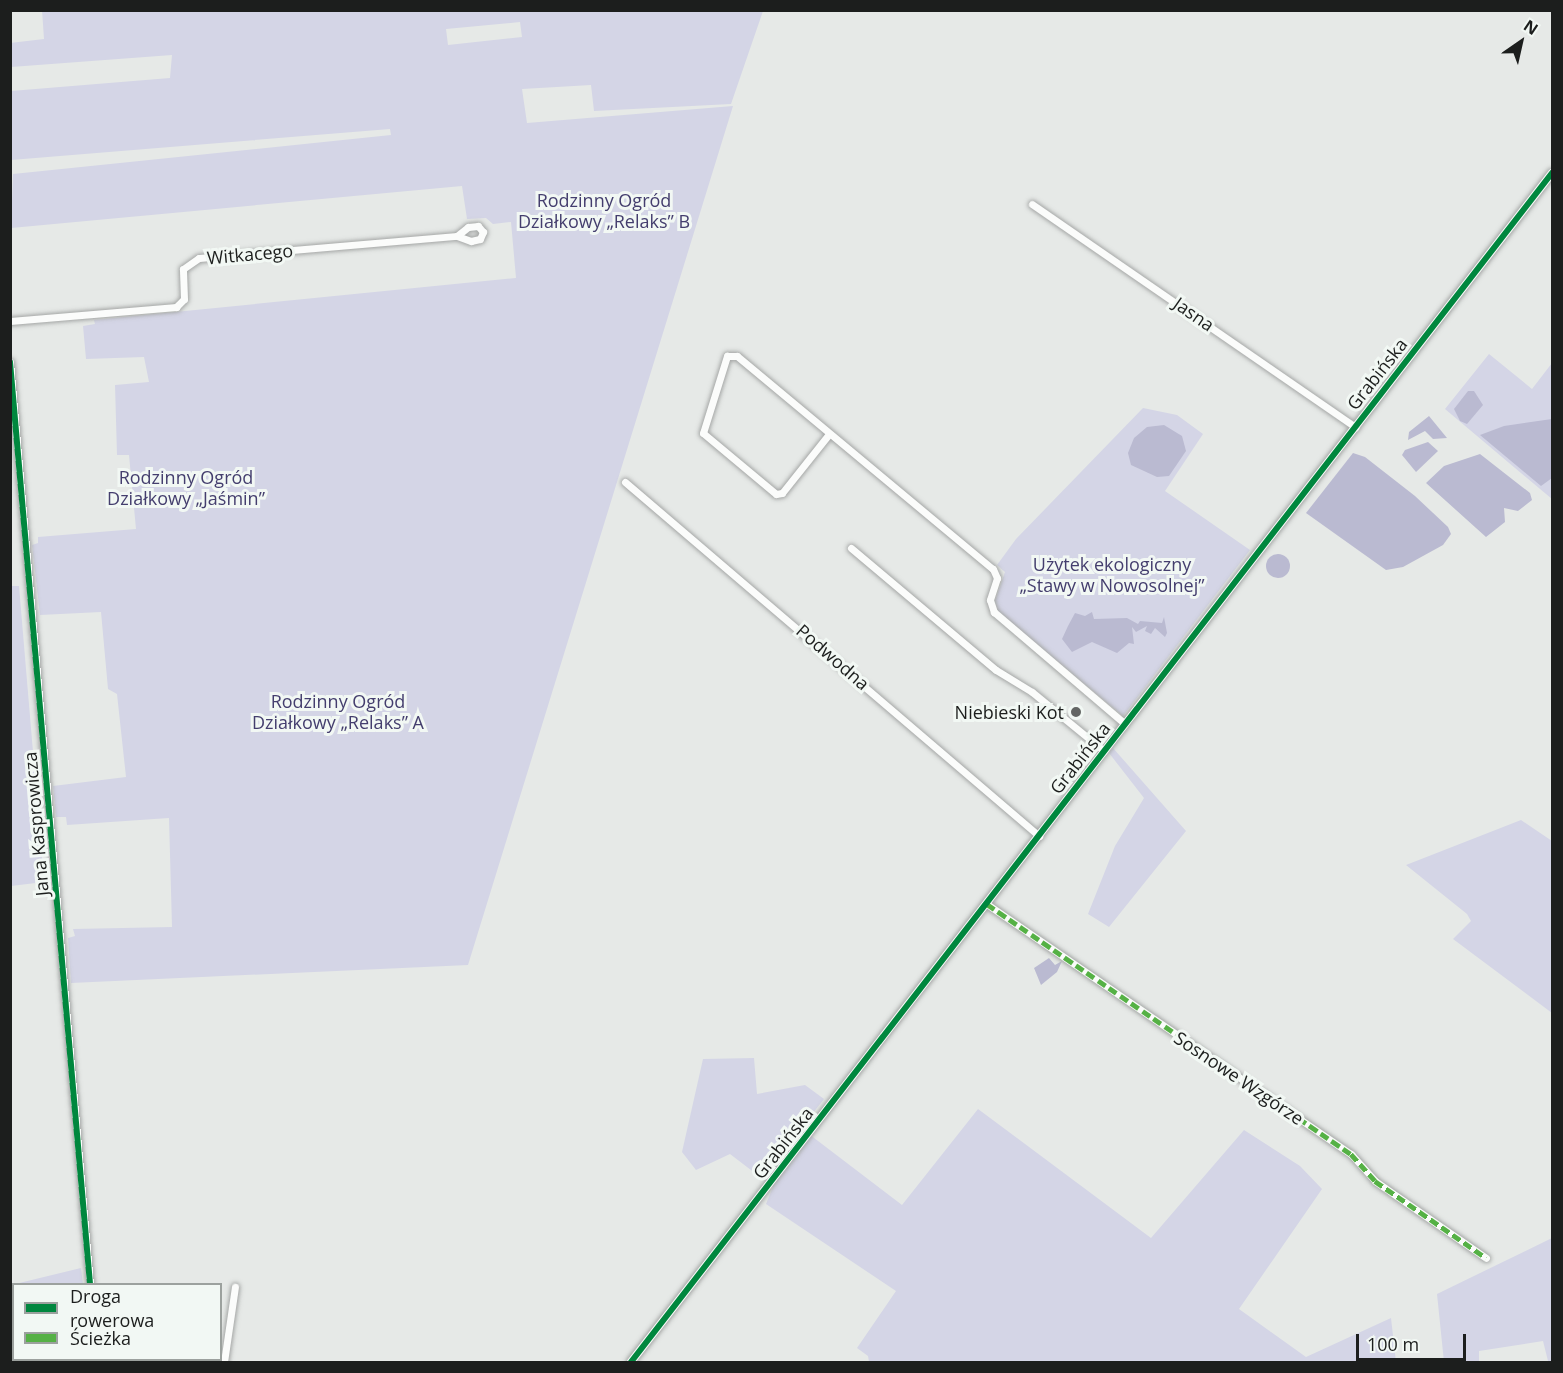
<!DOCTYPE html>
<meta charset="utf-8">
<style>
body{margin:0}
#map{position:relative;width:1563px;height:1373px;overflow:hidden;background:#e6e9e7;font-family:"Open Sans",sans-serif}
div>[style]{position:absolute}
.green>*{inset:0;background:#d4d5e6}
.water>*{inset:0;background:#babad1}
.round{border-radius:50%}
.roads{filter:drop-shadow(0 0 2px #a5a7a6) drop-shadow(0 0 2px #a5a7a6)}
.minor>*{height:7px;margin:-3.5px;padding:0 3.5px;transform-origin:3.5px;border-radius:3.5px;background:#fbfcfb}
.tertiary>*{height:8px;margin:-4px;padding:0 4px;transform-origin:4px;border-radius:4px;background:#fbfcfb}
.quiet>*{height:4.5px;margin-top:-2.25px;transform-origin:0;background:repeating-linear-gradient(90deg,#55b145 0 9px,transparent 0 13.5px)}
.cycleway>*{height:6px;margin:-3px;padding:0 3px;transform-origin:3px;border-radius:3px;background:#00873e}
.dots>*{width:16px;height:16px;translate:-50% -50%;box-sizing:border-box;border:3px solid #f2f8f4;border-radius:50%}
span{translate:-50% -50%;white-space:nowrap;text-align:center;line-height:1.15;-webkit-text-stroke:6px #f2f8f4;paint-order:stroke}
.park-label{font-size:18px;color:#443e6e}
.street-label{font-size:18px;color:#1c1e1d}
.poi-label{font-size:18px;color:#1c1e1d}
.right{translate:-100% -50%;text-align:right}
.frame{position:absolute;inset:0;border:12px solid #1c1e1d;pointer-events:none}
.legend{position:absolute;left:12px;top:1283px;width:210px;height:78px;box-sizing:border-box;background:#f2f8f4;border:2px solid #9ca19e;margin:0;padding:8px 10px;list-style:none;font-size:18px;color:#1c1e1d}
.legend li{display:flex;align-items:center;gap:12px;height:30px}
.legend b{width:30px;border:2px solid #9ca19e}
.north{position:absolute;left:1491px;top:12px;width:60px;height:60px;-webkit-text-stroke:4px #f2f8f4;paint-order:stroke;rotate:34deg;font-size:16px;font-weight:700;line-height:24px;text-align:center;color:#1c1e1d}
.north::after{content:'';display:block;margin:auto;width:21px;height:27px;background:#1c1e1d;clip-path:polygon(50% 0,100% 100%,50% 72%,0 100%)}
.scale{position:absolute;left:1356px;top:1334px;width:110px;height:27px;box-sizing:border-box;border:3px solid #1c1e1d;border-top:0;padding-left:8px;font-size:18px;line-height:21px;white-space:nowrap;color:#1c1e1d;-webkit-text-stroke:4px #f2f8f4;paint-order:stroke}
</style>
<div id="map">
<div class="green">
<div style="clip-path:polygon(evenodd,42px 10px,763px 11px,731px 104px,594px 111px,591px 85px,522px 89px,527px 123px,733px 106px,468px 965px,71px 983px,68px 938px,75px 936px,73px 929px,172px 927px,169px 818px,67px 825px,66px 817px,56px 817px,53px 786px,126px 777px,117px 694px,108px 689px,101px 612px,40px 615px,32px 545px,38px 543px,38px 537px,136px 529px,129px 455px,117px 455px,115px 385px,149px 382px,144px 357px,86px 359px,83px 326px,95px 324px,94px 320px,516px 278px,511px 222px,493px 224px,486px 218px,467px 219px,462px 186px,11px 228px,13px 174px,391px 135px,390px 129px,11px 160px,11px 91px,170px 78px,172px 55px,11px 67px,10px 43px,44px 39px,42px 10px,520px 22px,522px 37px,448px 45px,446px 29px,520px 22px)"></div>
<div style="clip-path:polygon(1489px 354px,1532px 389px,1552px 363px,1552px 499px,1445px 409px)"></div>
<div style="clip-path:polygon(1143px 408px,1177px 415px,1203px 434px,1165px 491px,1250px 550px,1123px 716px,999px 613px,995px 601px,1005px 572px,997px 565px,1016px 539px)"></div>
<div style="clip-path:polygon(11px 586px,19px 586px,44px 882px,11px 886px)"></div>
<div style="clip-path:polygon(1113px 748px,1186px 831px,1109px 927px,1088px 914px,1115px 846px,1144px 798px,1109px 753px)"></div>
<div style="clip-path:polygon(1521px 820px,1552px 841px,1552px 1013px,1453px 939px,1471px 921px,1467px 914px,1406px 865px)"></div>
<div style="clip-path:polygon(754px 1058px,757px 1094px,805px 1085px,824px 1099px,801px 1128px,902px 1205px,978px 1109px,1151px 1238px,1244px 1130px,1300px 1166px,1322px 1189px,1239px 1309px,1306px 1357px,1391px 1318px,1396px 1362px,869px 1362px,868px 1356px,857px 1348px,896px 1291px,766px 1204px,773px 1187px,730px 1154px,696px 1170px,682px 1152px,703px 1059px)"></div>
<div style="clip-path:polygon(1552px 1238px,1552px 1361px,1548px 1361px,1543px 1341px,1479px 1351px,1479px 1362px,1444px 1362px,1437px 1294px)"></div>
<div style="clip-path:polygon(81px 1268px,83px 1284px,14px 1284px,14px 1360px,90px 1360px,89px 1362px,11px 1362px,11px 1285px)"></div>
</div>
<div class="water">
<div style="clip-path:polygon(1468px 391px,1474px 391px,1483px 405px,1467px 424px,1460px 421px,1454px 409px)"></div>
<div style="clip-path:polygon(1429px 416px,1447px 438px,1433px 439px,1425px 431px,1408px 440px,1409px 432px)"></div>
<div style="clip-path:polygon(1552px 419px,1552px 478px,1541px 486px,1480px 435px,1504px 426px)"></div>
<div style="clip-path:polygon(1164px 425px,1182px 436px,1186px 451px,1169px 476px,1157px 477px,1131px 465px,1128px 453px,1134px 438px,1147px 427px)"></div>
<div style="clip-path:polygon(1428px 442px,1438px 451px,1416px 472px,1402px 455px,1405px 450px)"></div>
<div style="clip-path:polygon(1353px 453px,1365px 457px,1415px 496px,1448px 527px,1451px 534px,1443px 545px,1403px 567px,1386px 570px,1306px 513px)"></div>
<div style="clip-path:polygon(1480px 454px,1530px 493px,1532px 500px,1518px 511px,1504px 508px,1505px 522px,1486px 537px,1426px 483px,1444px 466px)"></div>
<div class="round" style="left:1266px;top:554px;width:24px;height:24px"></div>
<div style="clip-path:polygon(1092px 612px,1094px 619px,1127px 618px,1138px 624px,1140px 621px,1162px 623px,1164px 617px,1167px 633px,1165px 637px,1155px 628px,1151px 634px,1145px 631px,1147px 626px,1136px 632px,1132px 627px,1134px 644px,1129px 643px,1117px 653px,1092px 642px,1072px 652px,1062px 639px,1068px 626px,1075px 613px,1085px 616px)"></div>
<div style="clip-path:polygon(1049px 958px,1055px 965px,1062px 961px,1057px 972px,1041px 985px,1034px 968px)"></div>
</div>
<div class="roads">
<div class="minor">
<div style="left:1032px;top:204px;width:393px;rotate:34.6deg"></div>
<div style="left:10px;top:321px;width:167px;rotate:-4.8deg"></div>
<div style="left:176px;top:307px;width:11px;rotate:-45deg"></div>
<div style="left:184px;top:299px;width:30px;rotate:-92deg"></div>
<div style="left:183px;top:269px;width:19px;rotate:-35deg"></div>
<div style="left:199px;top:258px;width:259px;rotate:-4.9deg"></div>
<div style="left:457px;top:236px;width:15px;rotate:20deg"></div>
<div style="left:471px;top:241px;width:9px;rotate:-13deg"></div>
<div style="left:480px;top:239px;width:8px;rotate:-67deg"></div>
<div style="left:483px;top:232px;width:8px;rotate:-130deg"></div>
<div style="left:478px;top:226px;width:10px;rotate:174deg"></div>
<div style="left:468px;top:227px;width:14px;rotate:141deg"></div>
<div style="left:10px;top:362px;width:925px;rotate:85.04deg"></div>
<div style="left:829px;top:434px;width:75px;rotate:128.5deg"></div>
<div style="left:782px;top:493px;width:6px;rotate:171deg"></div>
<div style="left:776px;top:494px;width:95px;rotate:-140.1deg"></div>
<div style="left:703px;top:433px;width:81px;rotate:-72.7deg"></div>
<div style="left:727px;top:356px;width:10px"></div>
<div style="left:737px;top:356px;width:333px;rotate:39.8deg"></div>
<div style="left:993px;top:569px;width:10px;rotate:66deg"></div>
<div style="left:997px;top:578px;width:23px;rotate:108deg"></div>
<div style="left:990px;top:600px;width:13px;rotate:72deg"></div>
<div style="left:994px;top:612px;width:172px;rotate:40.5deg"></div>
<div style="left:625px;top:482px;width:545px;rotate:40.53deg"></div>
<div style="left:851px;top:548px;width:189px;rotate:40.1deg"></div>
<div style="left:996px;top:670px;width:42px;rotate:31.4deg"></div>
<div style="left:1032px;top:692px;width:93px;rotate:39.3deg"></div>
<div style="left:987px;top:904px;width:442px;rotate:34.5deg"></div>
<div style="left:1351px;top:1154px;width:36px;rotate:48deg"></div>
<div style="left:1375px;top:1181px;width:135px;rotate:34.7deg"></div>
<div style="left:97px;top:1360px;width:2px;rotate:90deg"></div>
<div style="left:224px;top:1362px;width:76px;rotate:-81.7deg"></div>
</div>
<div class="tertiary">
<div style="left:631px;top:1362px;width:1504px;rotate:-52.24deg"></div>
</div>
</div>
<div class="quiet">
<div style="left:987px;top:904px;width:442px;rotate:34.5deg"></div>
<div style="left:1351px;top:1154px;width:36px;rotate:48deg"></div>
<div style="left:1375px;top:1181px;width:135px;rotate:34.7deg"></div>
</div>
<div class="cycleway">
<div style="left:10px;top:362px;width:925px;rotate:85.04deg"></div>
<div style="left:631px;top:1362px;width:1504px;rotate:-52.24deg"></div>
</div>
<div class="dots">
<div style="left:1076px;top:712px;background:#636564"></div>
</div>
<div class="park-label">
<span style="left:604px;top:211px">Rodzinny Ogród<br>Działkowy „Relaks” B</span>
<span style="left:186px;top:488px">Rodzinny Ogród<br>Działkowy „Jaśmin”</span>
<span style="left:1112px;top:575px">Użytek ekologiczny<br>„Stawy w Nowosolnej”</span>
<span style="left:338px;top:712px">Rodzinny Ogród<br>Działkowy „Relaks” A</span>
</div>
<div class="street-label">
<span style="left:250px;top:254px;rotate:-5deg">Witkacego</span>
<span style="left:1194px;top:314px;rotate:35deg">Jasna</span>
<span style="left:1377px;top:374px;rotate:-52deg">Grabińska</span>
<span style="left:833px;top:657px;rotate:41deg">Podwodna</span>
<span style="left:1080px;top:758px;rotate:-52deg">Grabińska</span>
<span style="left:36px;top:824px;rotate:-95deg">Jana Kasprowicza</span>
<span style="left:1239px;top:1078px;rotate:34deg">Sosnowe Wzgórze</span>
<span style="left:783px;top:1143px;rotate:-52deg">Grabińska</span>
</div>
<div class="poi-label">
<span class="right" style="left:1064px;top:712px">Niebieski Kot</span>
</div>
<div class="frame"></div>
<ul class="legend">
<li><b style="height:8px;background:#00873e"></b>Droga rowerowa</li>
<li><b style="height:8px;background:#55b145"></b>Ścieżka</li>
</ul>
<div class="north">N</div>
<div class="scale">100 m</div>
</div>
